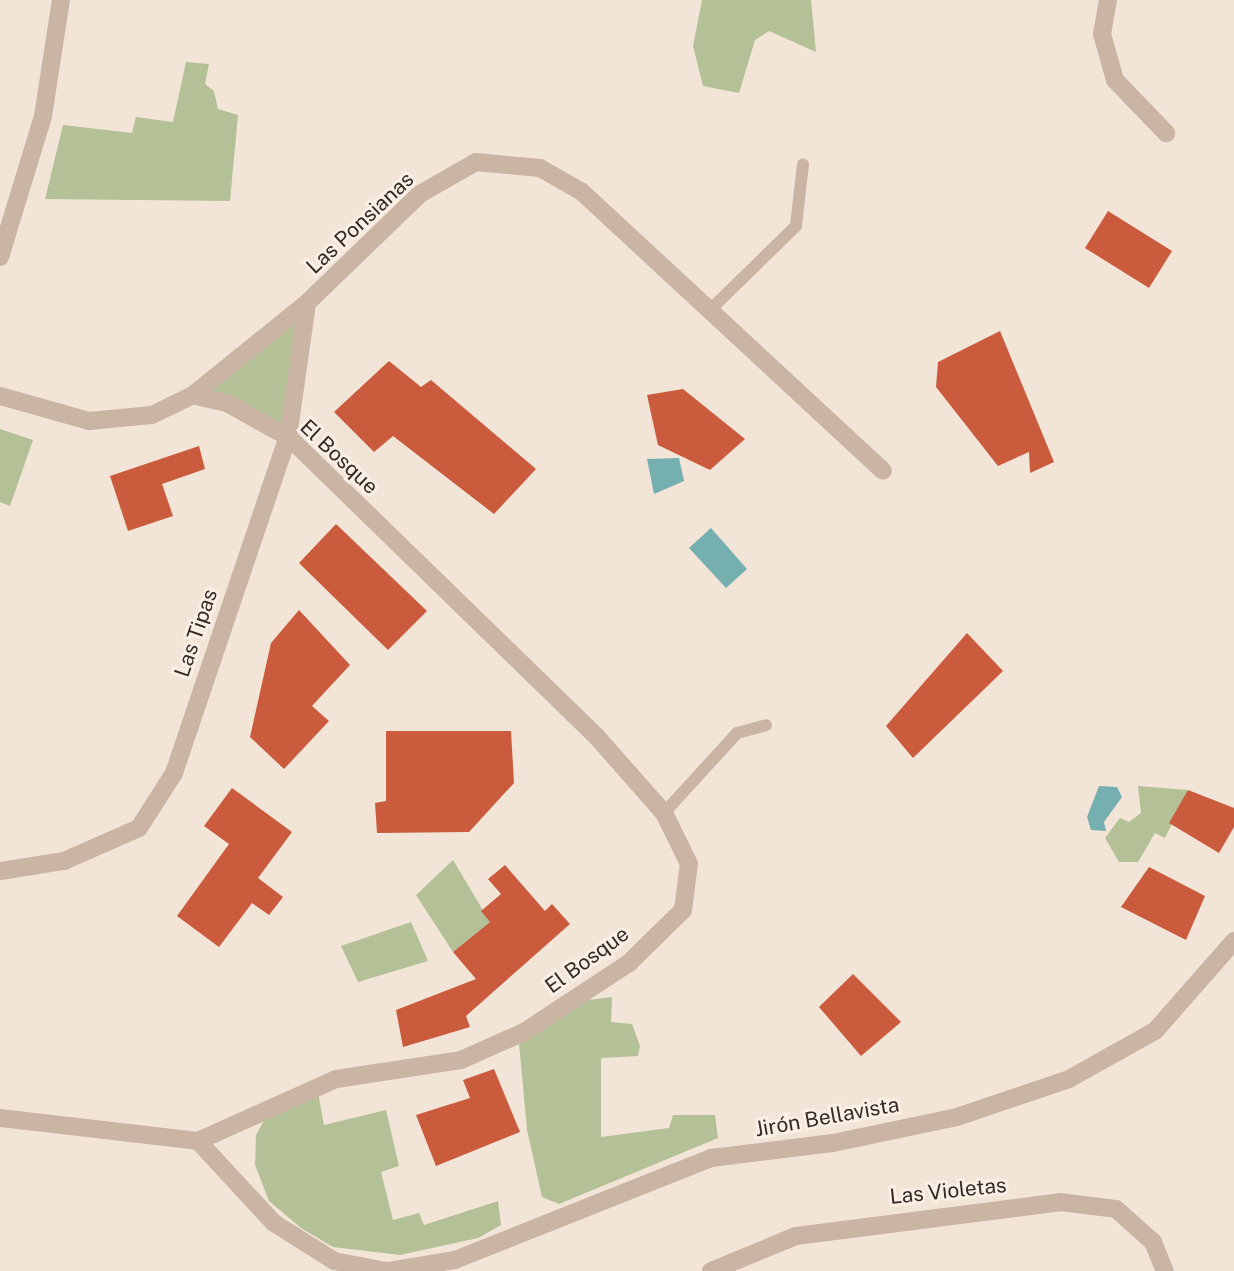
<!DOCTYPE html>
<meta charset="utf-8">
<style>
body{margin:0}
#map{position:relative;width:1234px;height:1271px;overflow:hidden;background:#f2e4d7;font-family:"Public Sans",sans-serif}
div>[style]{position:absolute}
.green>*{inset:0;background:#b4c197}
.water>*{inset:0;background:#76afaf}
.building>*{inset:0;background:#ca5b3d}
.lane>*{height:12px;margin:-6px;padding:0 6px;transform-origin:6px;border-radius:6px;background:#cab4a3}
.street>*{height:18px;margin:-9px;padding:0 9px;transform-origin:9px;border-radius:9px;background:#cab4a3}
span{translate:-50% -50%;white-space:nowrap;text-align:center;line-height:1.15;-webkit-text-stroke:6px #f9efe4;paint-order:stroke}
.street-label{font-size:21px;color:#352a25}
</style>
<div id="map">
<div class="green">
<div style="clip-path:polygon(702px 0,811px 0,816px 52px,769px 31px,755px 40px,739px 93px,703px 86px,693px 46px)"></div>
<div style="clip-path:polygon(186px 62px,209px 64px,205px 84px,214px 91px,218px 109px,238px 115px,230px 201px,45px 199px,63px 125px,132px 133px,136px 117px,173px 122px)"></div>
<div style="clip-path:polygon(307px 303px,288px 437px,193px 395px)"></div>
<div style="clip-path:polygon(0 429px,33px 440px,10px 506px,0 502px)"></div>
<div style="clip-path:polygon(1138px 786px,1188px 790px,1165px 838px,1155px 833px,1138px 862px,1119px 862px,1105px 838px,1120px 818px,1129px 822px,1141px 813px)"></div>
<div style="clip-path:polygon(453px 860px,490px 922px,453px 952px,416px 895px)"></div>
<div style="clip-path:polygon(411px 922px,428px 961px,358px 982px,341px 946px)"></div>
<div style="clip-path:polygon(612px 997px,611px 1022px,632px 1024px,640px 1046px,638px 1056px,601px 1058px,601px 1137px,669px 1128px,673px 1115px,715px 1115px,718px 1138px,559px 1204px,542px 1197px,527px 1130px,519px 1043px,588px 1000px)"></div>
<div style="clip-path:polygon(318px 1092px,324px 1125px,386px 1110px,399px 1166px,381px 1172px,393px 1220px,419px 1213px,424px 1225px,498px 1201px,501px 1225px,478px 1238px,400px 1255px,333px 1247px,301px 1228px,269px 1201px,255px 1165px,256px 1135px,268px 1113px)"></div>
</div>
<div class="water">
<div style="clip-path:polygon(679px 458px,684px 481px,654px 494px,647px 459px)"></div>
<div style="clip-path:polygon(711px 528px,747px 569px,726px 588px,689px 548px)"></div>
<div style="clip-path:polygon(1099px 786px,1117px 787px,1122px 797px,1104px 822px,1106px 831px,1091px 830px,1087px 817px)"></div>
</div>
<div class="building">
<div style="clip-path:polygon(1108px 211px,1172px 251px,1149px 288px,1085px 248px)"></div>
<div style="clip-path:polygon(1000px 331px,1054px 462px,1030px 473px,1029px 452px,998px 466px,936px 387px,938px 362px)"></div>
<div style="clip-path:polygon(389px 361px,421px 387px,431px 380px,536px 469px,494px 514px,393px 436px,374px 452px,334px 412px)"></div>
<div style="clip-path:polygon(683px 389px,745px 439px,710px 470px,658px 445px,647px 395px)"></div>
<div style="clip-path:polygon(199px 446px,205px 469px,162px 484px,173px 516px,128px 531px,110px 476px)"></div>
<div style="clip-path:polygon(336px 524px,427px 611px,388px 650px,299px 563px)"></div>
<div style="clip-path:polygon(299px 610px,350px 665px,312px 706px,329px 721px,284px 769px,250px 737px,271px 643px)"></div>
<div style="clip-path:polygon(967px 633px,1003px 671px,913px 758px,886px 726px)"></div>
<div style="clip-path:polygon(386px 731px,511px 731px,514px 783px,469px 832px,377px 833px,375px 803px,386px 801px)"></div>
<div style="clip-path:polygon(232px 788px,292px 832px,258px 878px,283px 897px,269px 915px,252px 903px,219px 947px,177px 916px,229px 844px,204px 826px)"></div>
<div style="clip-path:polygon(1188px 790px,1234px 808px,1234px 827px,1219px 853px,1169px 823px)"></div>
<div style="clip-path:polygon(505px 865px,545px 911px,552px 904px,570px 924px,466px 1016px,470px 1027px,403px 1047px,396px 1010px,476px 979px,453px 952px,490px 922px,481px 911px,501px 894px,488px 879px)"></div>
<div style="clip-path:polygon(1149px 867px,1205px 896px,1186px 940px,1121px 907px)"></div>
<div style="clip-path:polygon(853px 974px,901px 1022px,861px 1056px,819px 1007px)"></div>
<div style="clip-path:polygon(494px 1069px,520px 1132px,436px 1166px,416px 1115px,470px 1098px,463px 1080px)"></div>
</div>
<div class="lane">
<div style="left:712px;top:308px;width:117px;rotate:-44.3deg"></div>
<div style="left:796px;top:226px;width:62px;rotate:-83.6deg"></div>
<div style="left:664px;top:813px;width:108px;rotate:-47.6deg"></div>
<div style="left:737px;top:733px;width:30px;rotate:-15deg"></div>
</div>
<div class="street">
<div style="left:1108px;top:0;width:35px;rotate:100deg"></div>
<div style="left:1102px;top:34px;width:48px;rotate:74.2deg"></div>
<div style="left:1115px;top:80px;width:74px;rotate:46.1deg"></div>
<div style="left:0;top:257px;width:147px;rotate:-73deg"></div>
<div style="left:43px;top:116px;width:117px;rotate:-81.2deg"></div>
<div style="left:0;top:396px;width:92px;rotate:15.7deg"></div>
<div style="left:89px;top:421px;width:63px;rotate:-5.4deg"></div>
<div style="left:152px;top:415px;width:46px;rotate:-26deg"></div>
<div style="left:193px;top:395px;width:146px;rotate:-38.9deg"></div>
<div style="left:307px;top:303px;width:157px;rotate:-44deg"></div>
<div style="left:420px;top:194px;width:64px;rotate:-29.7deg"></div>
<div style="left:476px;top:162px;width:64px;rotate:5.4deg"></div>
<div style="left:540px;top:168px;width:48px;rotate:29.7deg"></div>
<div style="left:582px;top:192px;width:410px;rotate:42.8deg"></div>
<div style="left:0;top:871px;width:65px;rotate:-8.9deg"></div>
<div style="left:64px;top:861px;width:82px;rotate:-23.7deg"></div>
<div style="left:139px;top:828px;width:65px;rotate:-57.5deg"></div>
<div style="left:174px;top:773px;width:355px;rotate:-71.3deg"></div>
<div style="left:288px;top:437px;width:135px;rotate:-81.9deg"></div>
<div style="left:0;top:1118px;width:199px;rotate:6.6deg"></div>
<div style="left:198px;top:1141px;width:151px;rotate:-24.2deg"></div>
<div style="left:336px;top:1079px;width:126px;rotate:-8.6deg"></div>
<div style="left:461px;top:1060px;width:69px;rotate:-24deg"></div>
<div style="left:524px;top:1032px;width:126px;rotate:-33.3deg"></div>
<div style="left:629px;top:963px;width:76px;rotate:-44.5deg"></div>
<div style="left:683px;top:910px;width:46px;rotate:-82.6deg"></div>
<div style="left:689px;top:864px;width:57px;rotate:-116.1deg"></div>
<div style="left:664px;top:813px;width:103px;rotate:-131.4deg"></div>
<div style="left:596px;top:736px;width:429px;rotate:-135.8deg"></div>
<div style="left:288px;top:437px;width:70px;rotate:-150.9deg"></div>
<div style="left:227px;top:403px;width:35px;rotate:-167deg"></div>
<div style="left:198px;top:1141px;width:112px;rotate:47.2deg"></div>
<div style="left:274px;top:1223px;width:71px;rotate:32.3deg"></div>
<div style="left:334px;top:1261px;width:53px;rotate:10.9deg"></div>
<div style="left:389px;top:1271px;width:67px;rotate:-9.5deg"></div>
<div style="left:455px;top:1260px;width:276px;rotate:-21.7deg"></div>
<div style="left:711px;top:1158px;width:123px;rotate:-7deg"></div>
<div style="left:833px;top:1143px;width:127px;rotate:-11.8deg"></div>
<div style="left:957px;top:1117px;width:118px;rotate:-18.7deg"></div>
<div style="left:1069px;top:1079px;width:98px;rotate:-29.2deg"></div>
<div style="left:1155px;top:1031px;width:120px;rotate:-48.7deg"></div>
<div style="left:711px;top:1271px;width:92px;rotate:-22.4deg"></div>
<div style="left:796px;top:1236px;width:266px;rotate:-7.3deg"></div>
<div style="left:1060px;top:1202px;width:56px;rotate:7.1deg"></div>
<div style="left:1116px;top:1209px;width:50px;rotate:41.7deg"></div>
<div style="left:1153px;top:1242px;width:31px;rotate:68deg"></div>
</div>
<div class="street-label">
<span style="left:360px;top:223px;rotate:-43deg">Las Ponsianas</span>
<span style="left:339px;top:457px;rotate:43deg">El Bosque</span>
<span style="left:196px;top:633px;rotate:-71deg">Las Tipas</span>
<span style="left:587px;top:960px;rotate:-36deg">El Bosque</span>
<span style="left:827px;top:1117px;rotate:-10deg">Jirón Bellavista</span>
<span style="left:948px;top:1191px;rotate:-6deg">Las Violetas</span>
</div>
</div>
